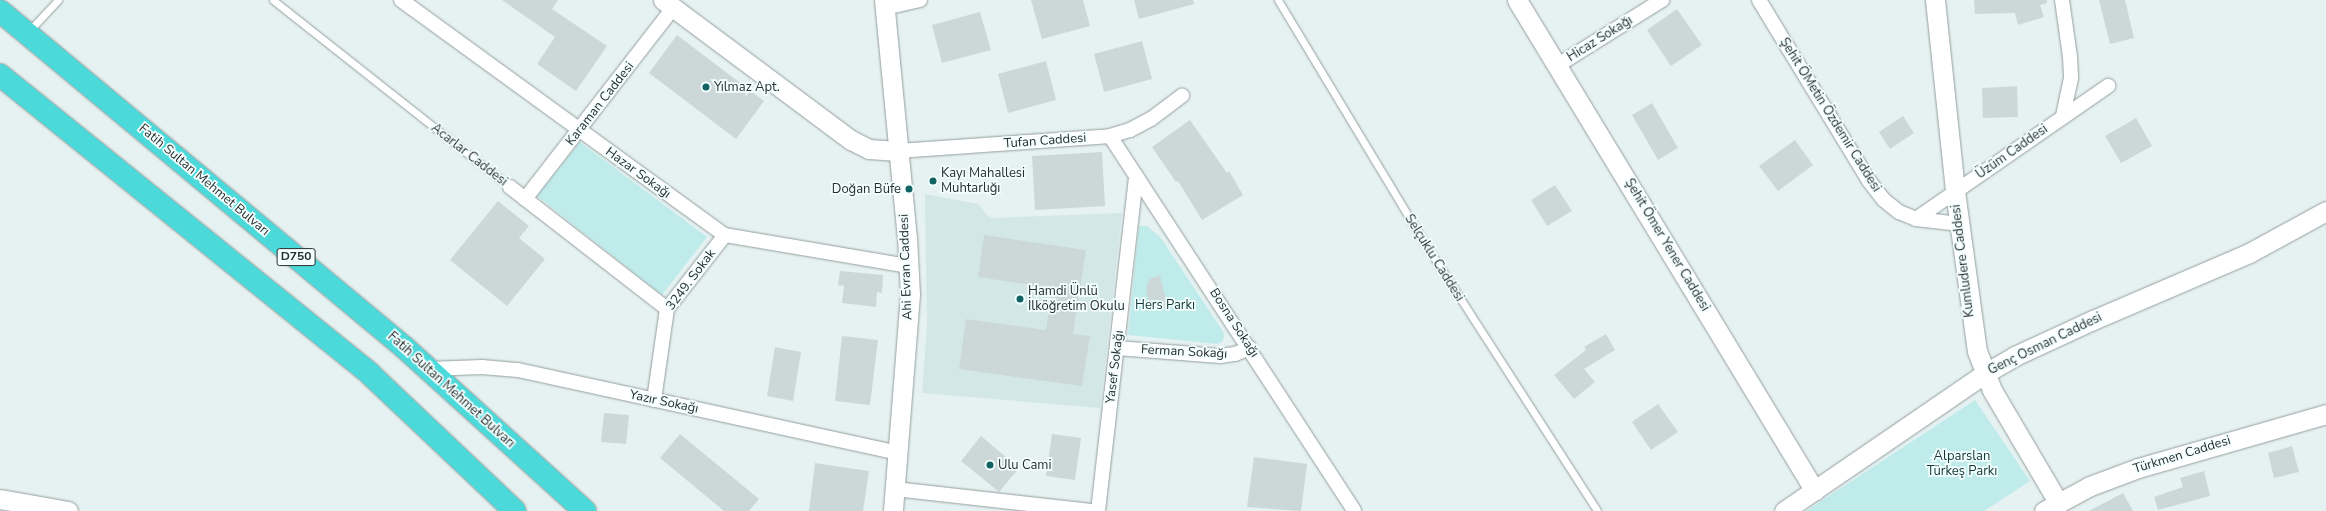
<!DOCTYPE html>
<meta charset="utf-8">
<style>
body{margin:0}
#map{position:relative;width:2326px;height:511px;overflow:hidden;background:#e6f2f1;font-family:"Nunito Sans",sans-serif}
div>[style]{position:absolute}
.built>*{inset:0;background:#d3e7e7}
.green>*{inset:0;background:#bfeceb}
.building>*{inset:0;background:#ccd8d8}
.roads{filter:drop-shadow(0 0 1px #939e9e) drop-shadow(0 0 1px #939e9e)}
.lane>*{height:7px;margin:-3.5px;padding:0 3.5px;transform-origin:3.5px;border-radius:3.5px;background:#fff}
.street>*{height:14px;margin:-7px;padding:0 7px;transform-origin:7px;border-radius:7px;background:#fff}
.secondary>*{height:19px;margin:-9.5px;padding:0 9.5px;transform-origin:9.5px;border-radius:9.5px;background:#fff}
.highway>*{height:22px;margin:-11px;padding:0 11px;transform-origin:11px;border-radius:11px;background:#4bd9da}
.dots>*{width:11px;height:11px;translate:-50% -50%;box-sizing:border-box;border:2px solid #f3ffff;border-radius:50%}
span{translate:-50% -50%;white-space:nowrap;text-align:center;line-height:1.15;-webkit-text-stroke:3.5px #f3ffff;paint-order:stroke}
.shield-label span{padding:1px 3px;background:#f3ffff;border:1px solid;border-radius:3px;-webkit-text-stroke-width:0}
.shield-label{font-size:12px;color:#2a2e2e;font-weight:700}
.street-label{font-size:13px;color:#2a2e2e}
.poi-label{font-size:13px;color:#2a2e2e}
.left{translate:0 -50%;text-align:left}
.right{translate:-100% -50%;text-align:right}
.park-label{font-size:13px;color:#163737}
</style>
<div id="map">
<div class="built">
<div style="clip-path:polygon(925px 194px,978px 204px,990px 218px,1122px 213px,1100px 408px,922px 393px,927px 326px)"></div>
</div>
<div class="green">
<div style="clip-path:polygon(580px 142px,707px 237px,662px 295px,537px 196px)"></div>
<div style="clip-path:polygon(1139px 226px,1147px 226px,1161px 238px,1224px 333px,1223px 341px,1218px 344px,1128px 335px)"></div>
<div style="clip-path:polygon(1975px 400px,2030px 481px,1984px 511px,1806px 511px)"></div>
</div>
<div class="building">
<div style="clip-path:polygon(502px 0,558px 0,552px 9px,607px 46px,576px 91px,537px 64px,555px 37px)"></div>
<div style="clip-path:polygon(1031px 0,1083px 0,1090px 26px,1042px 39px)"></div>
<div style="clip-path:polygon(1134px 0,1193px 0,1194px 4px,1139px 19px)"></div>
<div style="clip-path:polygon(1974px 0,2047px 0,2047px 3px,2040px 5px,2044px 17px,2018px 25px,2015px 13px,1975px 14px)"></div>
<div style="clip-path:polygon(2099px 0,2125px 0,2134px 38px,2110px 44px)"></div>
<div style="clip-path:polygon(1677px 9px,1702px 45px,1671px 66px,1647px 30px)"></div>
<div style="clip-path:polygon(980px 12px,991px 50px,942px 63px,932px 25px)"></div>
<div style="clip-path:polygon(677px 35px,764px 101px,736px 139px,649px 73px)"></div>
<div style="clip-path:polygon(1142px 41px,1152px 79px,1104px 92px,1094px 54px)"></div>
<div style="clip-path:polygon(1046px 61px,1056px 100px,1008px 113px,998px 74px)"></div>
<div style="clip-path:polygon(2017px 86px,2018px 117px,1983px 118px,1982px 88px)"></div>
<div style="clip-path:polygon(1652px 103px,1678px 148px,1658px 160px,1632px 115px)"></div>
<div style="clip-path:polygon(1903px 116px,1914px 133px,1890px 149px,1879px 132px)"></div>
<div style="clip-path:polygon(2136px 118px,2152px 146px,2121px 163px,2105px 136px)"></div>
<div style="clip-path:polygon(1190px 120px,1227px 173px,1229px 171px,1243px 195px,1202px 220px,1178px 181px,1176px 182px,1152px 147px)"></div>
<div style="clip-path:polygon(1795px 140px,1813px 165px,1778px 191px,1759px 166px)"></div>
<div style="clip-path:polygon(1102px 152px,1105px 206px,1035px 210px,1032px 156px)"></div>
<div style="clip-path:polygon(1555px 185px,1572px 211px,1547px 226px,1531px 200px)"></div>
<div style="clip-path:polygon(498px 201px,529px 226px,519px 238px,545px 259px,507px 306px,450px 260px)"></div>
<div style="clip-path:polygon(984px 235px,1086px 250px,1073px 334px,1090px 336px,1082px 386px,959px 369px,966px 319px,1046px 330px,1052px 288px,978px 277px)"></div>
<div style="clip-path:polygon(840px 271px,883px 275px,882px 293px,877px 292px,876px 307px,842px 303px,844px 286px,838px 285px)"></div>
<div style="clip-path:polygon(1160px 275px,1168px 309px,1158px 308px,1149px 303px,1146px 287px,1150px 279px)"></div>
<div style="clip-path:polygon(1606px 334px,1615px 350px,1584px 369px,1595px 382px,1574px 399px,1554px 375px,1586px 350px,1584px 347px)"></div>
<div style="clip-path:polygon(842px 336px,878px 340px,870px 405px,835px 401px)"></div>
<div style="clip-path:polygon(775px 347px,801px 352px,793px 401px,767px 396px)"></div>
<div style="clip-path:polygon(1658px 404px,1678px 432px,1651px 450px,1632px 422px)"></div>
<div style="clip-path:polygon(604px 413px,629px 415px,626px 444px,601px 442px)"></div>
<div style="clip-path:polygon(680px 434px,759px 499px,749px 511px,724px 511px,660px 458px)"></div>
<div style="clip-path:polygon(1052px 434px,1081px 438px,1075px 480px,1046px 476px)"></div>
<div style="clip-path:polygon(981px 436px,1019px 468px,999px 492px,961px 461px)"></div>
<div style="clip-path:polygon(2292px 446px,2299px 472px,2274px 478px,2268px 453px)"></div>
<div style="clip-path:polygon(1254px 457px,1307px 464px,1301px 511px,1247px 507px)"></div>
<div style="clip-path:polygon(815px 463px,869px 471px,863px 511px,809px 511px)"></div>
<div style="clip-path:polygon(2204px 471px,2210px 496px,2158px 510px,2154px 497px,2183px 487px,2180px 478px)"></div>
<div style="clip-path:polygon(2123px 493px,2133px 511px,2089px 511px)"></div>
</div>
<div class="roads">
<div class="lane">
<div style="left:273px;top:0;width:302px;rotate:38.3deg"></div>
<div style="left:1278px;top:0;width:279px;rotate:58.9deg"></div>
<div style="left:1422px;top:239px;width:323px;rotate:57.2deg"></div>
<div style="left:28px;top:32px;width:44px;rotate:-46.8deg"></div>
</div>
<div class="street">
<div style="left:401px;top:0;width:400px;rotate:36deg"></div>
<div style="left:725px;top:235px;width:187px;rotate:9.6deg"></div>
<div style="left:1759px;top:0;width:212px;rotate:58.7deg"></div>
<div style="left:1869px;top:181px;width:24px;rotate:52deg"></div>
<div style="left:1884px;top:200px;width:19px;rotate:39deg"></div>
<div style="left:1899px;top:212px;width:18px;rotate:22deg"></div>
<div style="left:1916px;top:219px;width:44px;rotate:6.5deg"></div>
<div style="left:2062px;top:0;width:58px;rotate:82deg"></div>
<div style="left:2070px;top:57px;width:21px;rotate:87deg"></div>
<div style="left:2071px;top:78px;width:39px;rotate:102deg"></div>
<div style="left:885px;top:8px;width:36px;rotate:-13deg"></div>
<div style="left:1558px;top:65px;width:123px;rotate:-32deg"></div>
<div style="left:1110px;top:136px;width:447px;rotate:56.9deg"></div>
<div style="left:898px;top:151px;width:213px;rotate:-4deg"></div>
<div style="left:1110px;top:136px;width:21px;rotate:-17deg"></div>
<div style="left:1130px;top:130px;width:24px;rotate:-28deg"></div>
<div style="left:1151px;top:119px;width:39px;rotate:-37deg"></div>
<div style="left:510px;top:187px;width:199px;rotate:37.8deg"></div>
<div style="left:525px;top:199px;width:242px;rotate:-52.2deg"></div>
<div style="left:1916px;top:219px;width:234px;rotate:-34.7deg"></div>
<div style="left:1117px;top:348px;width:103px;rotate:4.4deg"></div>
<div style="left:1220px;top:356px;width:15px;rotate:-8deg"></div>
<div style="left:1235px;top:354px;width:16px;rotate:-22deg"></div>
<div style="left:429px;top:369px;width:53px;rotate:-2.2deg"></div>
<div style="left:482px;top:367px;width:36px;rotate:5deg"></div>
<div style="left:518px;top:370px;width:389px;rotate:12.3deg"></div>
<div style="left:654px;top:400px;width:92px;rotate:-81.9deg"></div>
<div style="left:667px;top:309px;width:94px;rotate:-51.9deg"></div>
<div style="left:895px;top:489px;width:197px;rotate:6.4deg"></div>
<div style="left:1098px;top:511px;width:337px;rotate:-83.5deg"></div>
</div>
<div class="secondary">
<div style="left:663px;top:0;width:234px;rotate:36.7deg"></div>
<div style="left:851px;top:140px;width:20px;rotate:27deg"></div>
<div style="left:869px;top:149px;width:29px;rotate:4deg"></div>
<div style="left:884px;top:0;width:238px;rotate:84.5deg"></div>
<div style="left:907px;top:237px;width:57px;rotate:87deg"></div>
<div style="left:910px;top:294px;width:218px;rotate:94.5deg"></div>
<div style="left:1517px;top:0;width:574px;rotate:58.75deg"></div>
<div style="left:1935px;top:0;width:192px;rotate:84deg"></div>
<div style="left:1955px;top:191px;width:162px;rotate:82.2deg"></div>
<div style="left:1977px;top:351px;width:42px;rotate:69deg"></div>
<div style="left:1992px;top:390px;width:130px;rotate:59.5deg"></div>
<div style="left:0;top:499px;width:69px;rotate:10deg"></div>
<div style="left:1784px;top:511px;width:242px;rotate:-34.4deg"></div>
<div style="left:1984px;top:374px;width:36px;rotate:-30deg"></div>
<div style="left:2015px;top:356px;width:86px;rotate:-24.8deg"></div>
<div style="left:2093px;top:320px;width:170px;rotate:-23.2deg"></div>
<div style="left:2249px;top:253px;width:88px;rotate:-28.6deg"></div>
<div style="left:2044px;top:511px;width:52px;rotate:-28.5deg"></div>
<div style="left:2090px;top:486px;width:51px;rotate:-20.6deg"></div>
<div style="left:2138px;top:468px;width:196px;rotate:-16deg"></div>
</div>
<div class="highway">
<div style="left:0;top:11px;width:527px;rotate:39.76deg"></div>
<div style="left:405px;top:348px;width:243px;rotate:42.2deg"></div>
<div style="left:0;top:75px;width:476px;rotate:38.9deg"></div>
<div style="left:370px;top:374px;width:199px;rotate:43.4deg"></div>
</div>
</div>
<div class="dots">
<div style="left:706px;top:87px;background:#116262"></div>
<div style="left:933px;top:181px;background:#116262"></div>
<div style="left:909px;top:189px;background:#116262"></div>
<div style="left:1020px;top:299px;background:#116262"></div>
<div style="left:990px;top:465px;background:#116262"></div>
</div>
<div class="shield-label">
<span style="left:296px;top:257px">D750</span>
</div>
<div class="street-label">
<span style="left:1600px;top:39px;rotate:-32deg">Hicaz Sokağı</span>
<span style="left:600px;top:104px;rotate:-52deg">Karaman Caddesi</span>
<span style="left:1830px;top:115px;rotate:58deg">Şehit ÖMetin Özdemir Caddesi</span>
<span style="left:1045px;top:141px;rotate:-4deg">Tufan Caddesi</span>
<span style="left:2012px;top:152px;rotate:-35deg">Üzüm Caddesi</span>
<span style="left:469px;top:155px;rotate:38deg">Acarlar Caddesi</span>
<span style="left:638px;top:173px;rotate:36deg">Hazar Sokağı</span>
<span style="left:204px;top:180px;rotate:40deg">Fatih Sultan Mehmet Bulvarı</span>
<span style="left:1667px;top:245px;rotate:59deg">Şehit Ömer Yener Caddesi</span>
<span style="left:1434px;top:258px;rotate:58deg">Selçuklu Caddesi</span>
<span style="left:1963px;top:261px;rotate:-97deg">Kumludere Caddesi</span>
<span style="left:906px;top:267px;rotate:-92deg">Ahi Evran Caddesi</span>
<span style="left:691px;top:280px;rotate:-53deg">3249. Sokak</span>
<span style="left:1234px;top:323px;rotate:57deg">Bosna Sokağı</span>
<span style="left:2045px;top:344px;rotate:-26deg">Genç Osman Caddesi</span>
<span style="left:1184px;top:352px;rotate:3deg">Ferman Sokağı</span>
<span style="left:1115px;top:367px;rotate:-83deg">Yasef Sokağı</span>
<span style="left:451px;top:390px;rotate:42deg">Fatih Sultan Mehmet Bulvarı</span>
<span style="left:664px;top:402px;rotate:12deg">Yazır Sokağı</span>
<span style="left:2182px;top:455px;rotate:-17deg">Türkmen Caddesi</span>
</div>
<div class="poi-label">
<span class="left" style="left:714px;top:87px">Yılmaz Apt.</span>
<span class="left" style="left:941px;top:181px">Kayı Mahallesi<br>Muhtarlığı</span>
<span class="right" style="left:901px;top:189px">Doğan Büfe</span>
<span class="left" style="left:1028px;top:299px">Hamdi Ünlü<br>İlköğretim Okulu</span>
<span class="left" style="left:998px;top:465px">Ulu Cami</span>
</div>
<div class="park-label">
<span style="left:1165px;top:305px">Hers Parkı</span>
<span style="left:1962px;top:464px">Alparslan<br>Türkeş Parkı</span>
</div>
</div>
